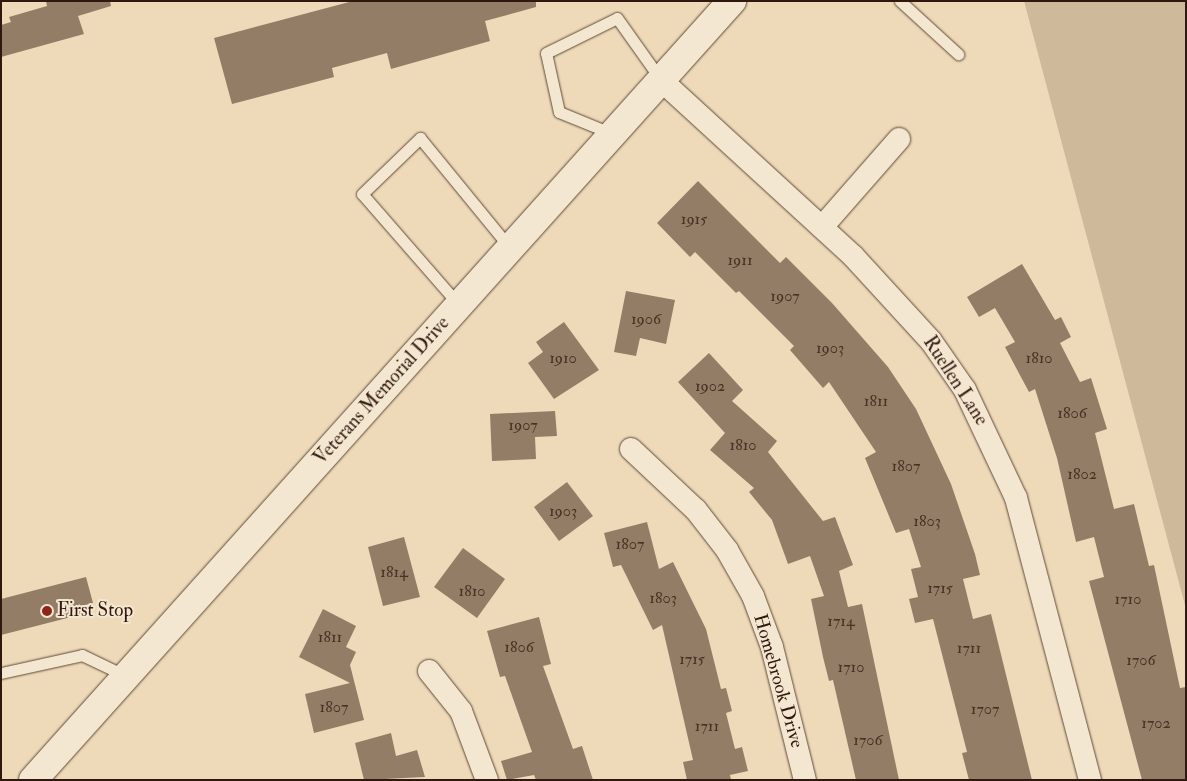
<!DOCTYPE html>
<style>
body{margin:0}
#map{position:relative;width:1187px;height:781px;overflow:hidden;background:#eedab8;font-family:"IM FELL Double Pica",serif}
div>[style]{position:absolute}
.green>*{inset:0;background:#ceb99b}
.building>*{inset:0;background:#937d66}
.roads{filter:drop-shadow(0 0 1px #604838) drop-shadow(0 0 1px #604838)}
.service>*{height:11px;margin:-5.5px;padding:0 5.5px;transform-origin:5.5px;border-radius:5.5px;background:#f4e7d1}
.minor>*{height:22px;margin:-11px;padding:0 11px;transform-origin:11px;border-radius:11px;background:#f4e7d1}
.secondary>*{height:28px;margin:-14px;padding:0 14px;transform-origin:14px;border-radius:14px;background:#f4e7d1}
.dots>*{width:14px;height:14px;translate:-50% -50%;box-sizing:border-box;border:2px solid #f4e7d1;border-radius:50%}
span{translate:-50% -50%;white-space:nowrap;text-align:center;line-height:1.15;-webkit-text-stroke:4px #f4e7d1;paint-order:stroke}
.number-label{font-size:16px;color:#493124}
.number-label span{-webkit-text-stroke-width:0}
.street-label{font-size:19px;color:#30180e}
.poi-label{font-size:19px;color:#30180e}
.left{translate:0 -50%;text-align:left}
.frame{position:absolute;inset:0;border:2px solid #30180e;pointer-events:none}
</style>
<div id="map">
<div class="green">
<div style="clip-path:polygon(1024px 1px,1186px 1px,1186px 609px,1078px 204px)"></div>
</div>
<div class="building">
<div style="clip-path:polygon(46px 1px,110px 1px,111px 6px,78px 16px,84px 34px,1px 57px,1px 25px,11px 22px,9px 17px,47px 6px)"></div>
<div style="clip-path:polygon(353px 1px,536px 1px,536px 7px,485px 21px,490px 41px,391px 69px,387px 53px,332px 68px,334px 77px,232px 104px,214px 38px)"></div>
<div style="clip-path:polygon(698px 181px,780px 263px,786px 257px,832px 303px,888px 367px,916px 409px,951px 484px,975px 554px,980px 575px,963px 579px,973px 619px,991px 614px,1032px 780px,969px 780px,962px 753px,967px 752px,933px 619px,915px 623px,909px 599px,918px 597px,911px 569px,921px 567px,909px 529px,896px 533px,865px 458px,876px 452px,829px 382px,823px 388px,790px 350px,794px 346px,739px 291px,736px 293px,695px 252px,690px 257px,657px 223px)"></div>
<div style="clip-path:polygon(1022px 264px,1055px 320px,1061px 317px,1071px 337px,1060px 343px,1080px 382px,1091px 378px,1107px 429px,1095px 433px,1114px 509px,1134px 504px,1149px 566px,1154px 565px,1180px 688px,1186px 687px,1186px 780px,1142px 780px,1089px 581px,1104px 577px,1094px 537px,1076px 542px,1057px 458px,1035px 389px,1029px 392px,1005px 347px,1015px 342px,995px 308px,979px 317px,967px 297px)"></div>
<div style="clip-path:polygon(626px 291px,675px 300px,666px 344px,640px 338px,636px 356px,614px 352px)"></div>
<div style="clip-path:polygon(564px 322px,599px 370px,554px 399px,528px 363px,543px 352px,536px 342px)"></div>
<div style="clip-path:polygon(709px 353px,743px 390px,732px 401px,777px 441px,768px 452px,823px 521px,835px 517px,853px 565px,839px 571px,848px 607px,862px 604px,899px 780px,856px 780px,833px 680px,829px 681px,823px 657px,811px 599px,824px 596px,810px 556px,788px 564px,772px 520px,749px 492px,754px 488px,710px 450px,725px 433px,678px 382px)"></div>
<div style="clip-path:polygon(555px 411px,557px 436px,535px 437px,536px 459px,492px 461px,490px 414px)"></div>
<div style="clip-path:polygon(567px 482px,593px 516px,559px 541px,534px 507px)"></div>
<div style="clip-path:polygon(647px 522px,659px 569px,673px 562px,706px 629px,721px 689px,726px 688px,732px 711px,726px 713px,735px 749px,742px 747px,748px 771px,730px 775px,731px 780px,687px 780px,683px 762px,693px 760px,662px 625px,653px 630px,621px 565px,613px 567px,604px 533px)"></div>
<div style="clip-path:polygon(404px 537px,420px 597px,383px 606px,368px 547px)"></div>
<div style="clip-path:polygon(463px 548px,505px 579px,477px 618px,434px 587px)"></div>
<div style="clip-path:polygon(86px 577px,93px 603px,81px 606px,83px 614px,1px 635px,1px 599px)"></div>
<div style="clip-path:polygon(323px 609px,356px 626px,346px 647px,356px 652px,350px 665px,364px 720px,314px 733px,305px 694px,350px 683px,299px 657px)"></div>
<div style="clip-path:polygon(539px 617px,551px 664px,543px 666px,573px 749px,582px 746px,593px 780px,536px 780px,534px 775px,507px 780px,501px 761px,532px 752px,505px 676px,500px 677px,487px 631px)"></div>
<div style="clip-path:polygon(391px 733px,396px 756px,417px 750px,425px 777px,364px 780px,355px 743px)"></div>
</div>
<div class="roads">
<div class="service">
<div style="left:900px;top:1px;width:79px;rotate:42.4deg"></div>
<div style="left:613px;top:134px;width:58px;rotate:-157.8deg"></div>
<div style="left:559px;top:112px;width:60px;rotate:-102.4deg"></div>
<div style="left:546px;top:53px;width:79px;rotate:-26.2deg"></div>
<div style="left:617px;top:18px;width:76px;rotate:54.6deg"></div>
<div style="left:459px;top:305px;width:147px;rotate:-131.1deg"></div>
<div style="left:362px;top:194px;width:81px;rotate:-44deg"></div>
<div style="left:420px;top:138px;width:142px;rotate:50.7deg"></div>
<div style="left:1px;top:673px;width:83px;rotate:-12.5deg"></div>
<div style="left:82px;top:655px;width:49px;rotate:25.5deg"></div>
</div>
<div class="minor">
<div style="left:661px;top:80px;width:260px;rotate:42.5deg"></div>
<div style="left:853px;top:256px;width:115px;rotate:47.5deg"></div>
<div style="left:931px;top:341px;width:60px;rotate:55.2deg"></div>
<div style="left:965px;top:390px;width:119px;rotate:64.7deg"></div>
<div style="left:1016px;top:498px;width:292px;rotate:75.3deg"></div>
<div style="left:822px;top:227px;width:117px;rotate:-48.8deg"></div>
<div style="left:631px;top:449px;width:89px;rotate:43.2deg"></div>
<div style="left:696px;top:510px;width:51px;rotate:52.2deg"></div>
<div style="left:727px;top:550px;width:53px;rotate:60.5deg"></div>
<div style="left:753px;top:596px;width:54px;rotate:69.6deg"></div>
<div style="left:772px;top:647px;width:137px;rotate:76.1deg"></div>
<div style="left:429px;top:671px;width:51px;rotate:51.3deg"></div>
<div style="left:461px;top:711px;width:74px;rotate:69.4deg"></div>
</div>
<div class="secondary">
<div style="left:33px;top:780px;width:1047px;rotate:-48.1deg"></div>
</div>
</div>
<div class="dots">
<div style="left:47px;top:611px;background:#8f2418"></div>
</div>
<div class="number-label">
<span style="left:694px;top:219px">1915</span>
<span style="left:740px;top:260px">1911</span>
<span style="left:785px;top:296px">1907</span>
<span style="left:646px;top:319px">1906</span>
<span style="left:830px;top:348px">1903</span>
<span style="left:563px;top:358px">1910</span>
<span style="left:1039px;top:358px">1810</span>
<span style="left:710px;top:386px">1902</span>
<span style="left:876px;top:401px">1811</span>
<span style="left:1072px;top:413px">1806</span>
<span style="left:523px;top:425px">1907</span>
<span style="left:743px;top:445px">1810</span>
<span style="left:906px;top:466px">1807</span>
<span style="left:1082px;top:474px">1802</span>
<span style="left:563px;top:511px">1903</span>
<span style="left:927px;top:521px">1803</span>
<span style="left:630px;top:544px">1807</span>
<span style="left:394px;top:572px">1814</span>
<span style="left:940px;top:588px">1715</span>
<span style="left:472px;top:591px">1810</span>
<span style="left:663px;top:598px">1803</span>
<span style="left:1128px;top:599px">1710</span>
<span style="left:841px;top:621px">1714</span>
<span style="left:330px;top:637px">1811</span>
<span style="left:519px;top:647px">1806</span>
<span style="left:969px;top:648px">1711</span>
<span style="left:692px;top:659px">1715</span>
<span style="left:1141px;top:660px">1706</span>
<span style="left:851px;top:667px">1710</span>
<span style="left:334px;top:707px">1807</span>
<span style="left:985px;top:709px">1707</span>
<span style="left:1156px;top:723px">1702</span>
<span style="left:707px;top:726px">1711</span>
<span style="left:868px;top:740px">1706</span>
</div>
<div class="street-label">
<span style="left:955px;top:381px;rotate:57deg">Ruellen Lane</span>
<span style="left:382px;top:391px;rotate:-48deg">Veterans Memorial Drive</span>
<span style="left:778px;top:681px;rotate:74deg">Homebrook Drive</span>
</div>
<div class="poi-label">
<span class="left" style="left:57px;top:611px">First Stop</span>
</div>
<div class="frame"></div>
</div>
